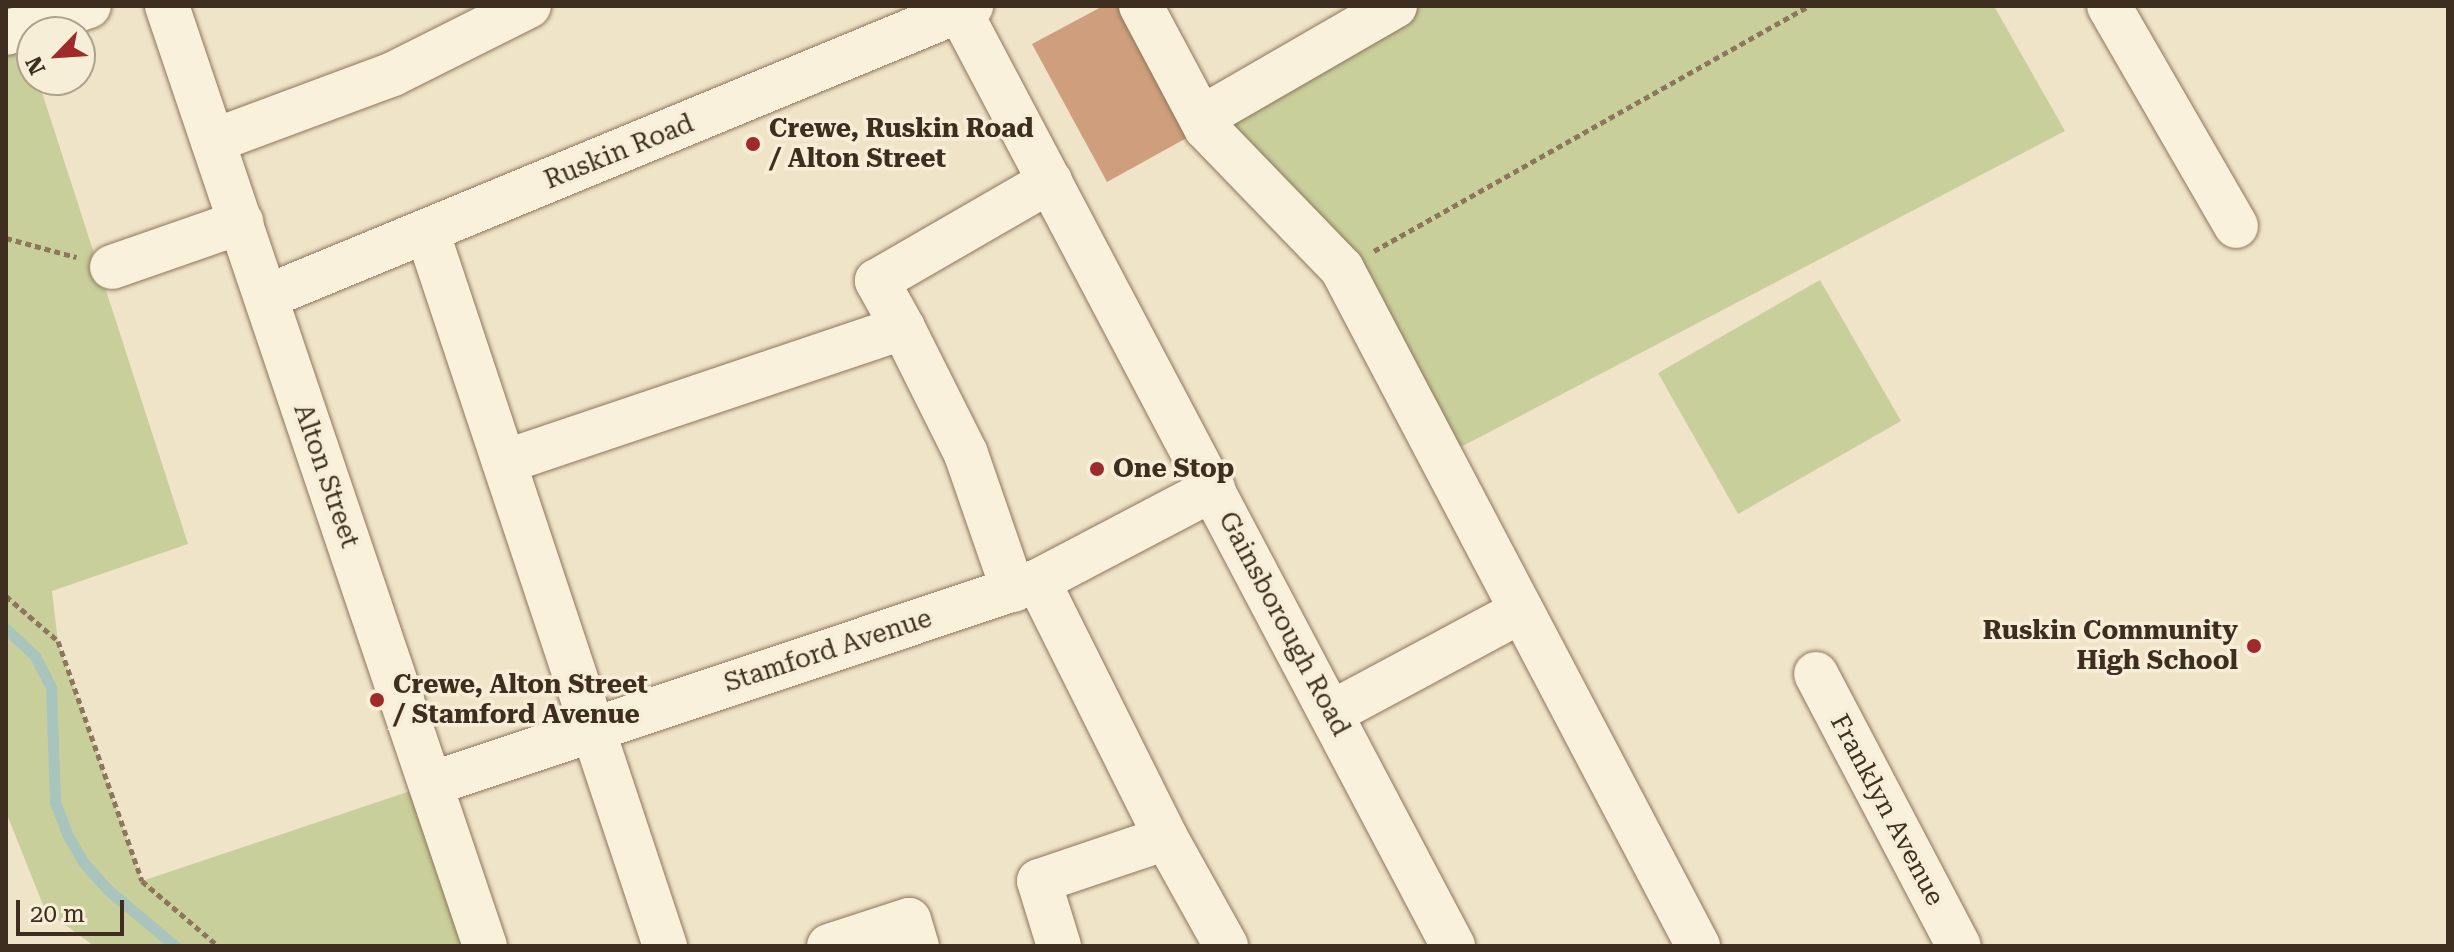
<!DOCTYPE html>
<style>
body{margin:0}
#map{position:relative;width:2454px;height:952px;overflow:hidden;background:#f0e4c8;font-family:"Roboto Serif",serif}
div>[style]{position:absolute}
.green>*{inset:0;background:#c9cf9b}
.stream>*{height:11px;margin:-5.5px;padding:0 5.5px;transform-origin:5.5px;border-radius:5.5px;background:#a9c4bc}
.building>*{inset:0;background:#cf9f7d}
.path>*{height:5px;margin-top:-2.5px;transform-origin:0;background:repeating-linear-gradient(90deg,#8d765c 0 6px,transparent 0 10px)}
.roads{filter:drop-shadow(0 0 2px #8d765c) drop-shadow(0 0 2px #8d765c)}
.minor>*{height:44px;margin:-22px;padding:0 22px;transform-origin:22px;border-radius:22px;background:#faf1dc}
.dots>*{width:22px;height:22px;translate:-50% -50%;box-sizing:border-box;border:4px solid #f7eed8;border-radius:50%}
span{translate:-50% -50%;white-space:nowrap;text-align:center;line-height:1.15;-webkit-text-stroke:7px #f7eed8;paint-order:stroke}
.poi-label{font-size:26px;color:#3d2e20;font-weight:700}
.left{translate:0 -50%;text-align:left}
.right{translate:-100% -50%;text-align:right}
.street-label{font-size:26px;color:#3d2e20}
.frame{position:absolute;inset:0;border:8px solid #3d2e20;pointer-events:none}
.north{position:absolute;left:16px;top:16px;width:80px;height:80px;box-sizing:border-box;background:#f7eed8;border:2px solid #ada18e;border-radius:50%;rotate:245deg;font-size:22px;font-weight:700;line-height:32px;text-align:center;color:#3d2e20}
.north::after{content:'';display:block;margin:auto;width:28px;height:36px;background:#9e2a2b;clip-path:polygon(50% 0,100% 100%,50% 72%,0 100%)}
.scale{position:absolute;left:16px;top:900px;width:108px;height:36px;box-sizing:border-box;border:4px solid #3d2e20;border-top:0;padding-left:10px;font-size:24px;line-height:28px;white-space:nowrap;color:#3d2e20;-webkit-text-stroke:6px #f7eed8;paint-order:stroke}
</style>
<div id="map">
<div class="green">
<div style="clip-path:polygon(1422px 6px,1994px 6px,2065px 131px,1457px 449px,1220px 118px)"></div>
<div style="clip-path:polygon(25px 38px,32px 60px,32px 80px,38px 80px,188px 544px,52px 591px,58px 642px,142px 881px,431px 784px,485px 946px,94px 946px,45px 910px,6px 812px,6px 43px)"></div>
<div style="clip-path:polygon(1820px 280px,1901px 421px,1738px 514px,1658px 373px)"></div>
</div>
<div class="stream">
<div style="left:6px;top:629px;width:40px;rotate:43deg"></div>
<div style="left:35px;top:656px;width:36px;rotate:63deg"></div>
<div style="left:51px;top:688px;width:114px;rotate:88deg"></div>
<div style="left:55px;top:802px;width:34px;rotate:69deg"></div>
<div style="left:67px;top:834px;width:32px;rotate:60deg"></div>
<div style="left:83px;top:862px;width:36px;rotate:48deg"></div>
<div style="left:107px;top:889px;width:89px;rotate:40deg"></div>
</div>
<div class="building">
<div style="clip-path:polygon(1103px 6px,1134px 6px,1201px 130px,1107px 182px,1032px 44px)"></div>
</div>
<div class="path">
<div style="left:6px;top:238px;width:73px;rotate:15.2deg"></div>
<div style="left:1374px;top:251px;width:499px;rotate:-29.4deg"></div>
<div style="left:6px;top:596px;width:69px;rotate:40.9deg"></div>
<div style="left:58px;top:641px;width:254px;rotate:70.7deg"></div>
<div style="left:142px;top:881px;width:100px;rotate:40.5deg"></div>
</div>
<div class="roads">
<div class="minor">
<div style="left:167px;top:6px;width:992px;rotate:71.31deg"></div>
<div style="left:957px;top:6px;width:1063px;rotate:62.18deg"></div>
<div style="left:1141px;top:6px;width:138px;rotate:62deg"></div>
<div style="left:1206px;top:128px;width:196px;rotate:46deg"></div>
<div style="left:1342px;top:269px;width:765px;rotate:62.26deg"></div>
<div style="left:2109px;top:6px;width:254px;rotate:60deg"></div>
<div style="left:6px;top:33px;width:87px;rotate:-18deg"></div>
<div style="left:1201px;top:118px;width:224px;rotate:-30deg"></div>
<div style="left:213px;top:141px;width:192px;rotate:-20.4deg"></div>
<div style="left:393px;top:74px;width:152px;rotate:-26.6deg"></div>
<div style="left:427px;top:231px;width:754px;rotate:71.59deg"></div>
<div style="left:112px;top:267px;width:137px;rotate:-19.2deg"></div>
<div style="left:266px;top:297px;width:763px;rotate:-22.43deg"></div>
<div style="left:903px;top:328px;width:54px;rotate:-119deg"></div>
<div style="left:877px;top:281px;width:200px;rotate:-30deg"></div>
<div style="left:504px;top:462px;width:421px;rotate:-18.6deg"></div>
<div style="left:903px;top:328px;width:141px;rotate:63.4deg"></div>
<div style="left:966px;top:454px;width:144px;rotate:70.9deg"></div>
<div style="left:1038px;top:581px;width:287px;rotate:63.5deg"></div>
<div style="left:1166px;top:838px;width:124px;rotate:60.9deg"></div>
<div style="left:1816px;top:674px;width:307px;rotate:62.3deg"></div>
<div style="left:1331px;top:713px;width:216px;rotate:-28.2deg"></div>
<div style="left:431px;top:784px;width:640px;rotate:-18.49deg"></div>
<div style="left:1038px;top:581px;width:198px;rotate:-27.7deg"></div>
<div style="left:829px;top:946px;width:84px;rotate:-18deg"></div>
<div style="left:909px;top:920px;width:27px;rotate:73deg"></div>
<div style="left:1059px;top:946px;width:68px;rotate:-107.1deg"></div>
<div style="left:1039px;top:881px;width:134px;rotate:-18.7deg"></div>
</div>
</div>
<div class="dots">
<div style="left:753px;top:144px;background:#9e2a2b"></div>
<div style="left:1097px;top:469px;background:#9e2a2b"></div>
<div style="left:2254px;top:646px;background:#9e2a2b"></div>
<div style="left:377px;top:700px;background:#9e2a2b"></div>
</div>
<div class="poi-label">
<span class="left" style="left:769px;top:144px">Crewe, Ruskin Road<br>/ Alton Street</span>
<span class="left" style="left:1113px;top:469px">One Stop</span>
<span class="right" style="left:2238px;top:646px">Ruskin Community<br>High School</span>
<span class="left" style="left:393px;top:700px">Crewe, Alton Street<br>/ Stamford Avenue</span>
</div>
<div class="street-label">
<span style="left:619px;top:152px;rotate:-22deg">Ruskin Road</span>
<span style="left:326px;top:476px;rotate:71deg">Alton Street</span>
<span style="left:1284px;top:624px;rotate:62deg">Gainsborough Road</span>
<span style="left:828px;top:651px;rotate:-18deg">Stamford Avenue</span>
<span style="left:1887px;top:810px;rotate:62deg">Franklyn Avenue</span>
</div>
<div class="frame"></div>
<div class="north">N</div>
<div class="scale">20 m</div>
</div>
